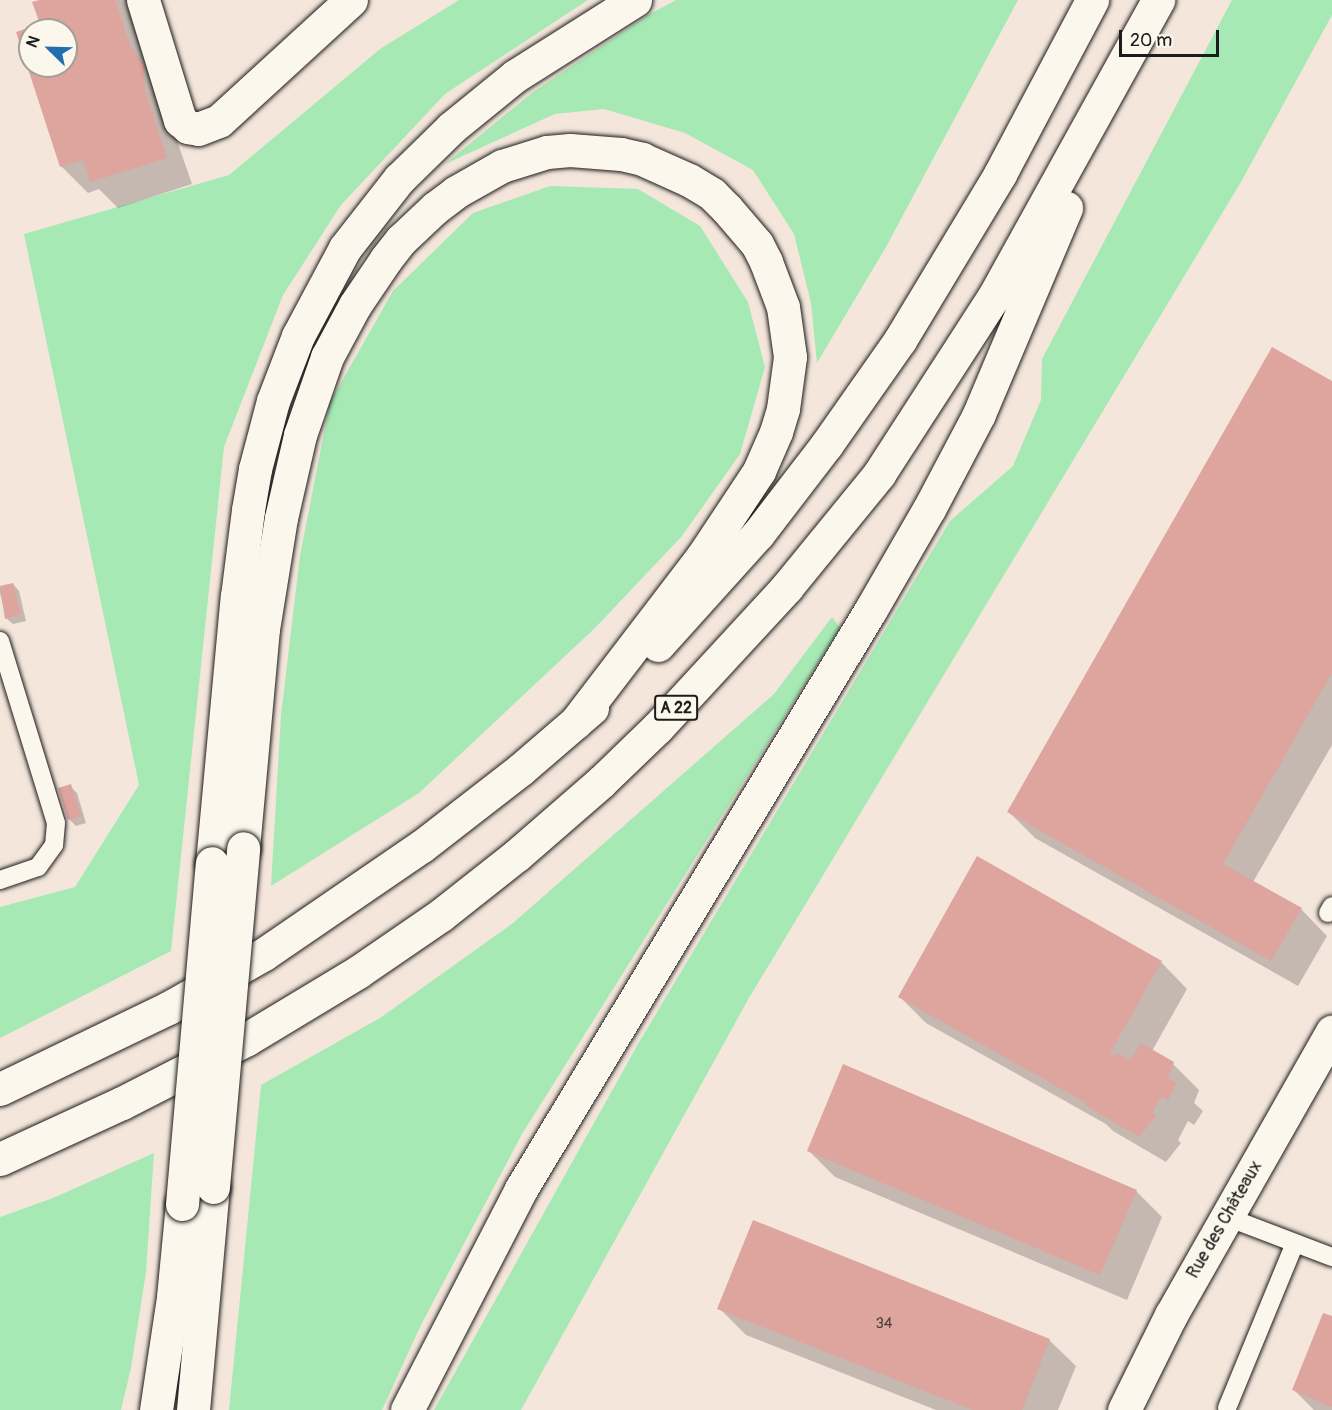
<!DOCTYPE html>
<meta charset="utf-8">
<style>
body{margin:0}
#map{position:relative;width:1332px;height:1410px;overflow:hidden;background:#f5e6dc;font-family:Pangolin,sans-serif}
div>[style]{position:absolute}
.green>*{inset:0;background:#a6e9b4}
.shadow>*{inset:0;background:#0003}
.building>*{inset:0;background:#dea49e}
.roads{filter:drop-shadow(0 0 2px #1c1c1c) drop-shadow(0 0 2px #1c1c1c)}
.lane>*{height:18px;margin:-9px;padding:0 9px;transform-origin:9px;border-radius:9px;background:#fbf7ec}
.street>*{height:33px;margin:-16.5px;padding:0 16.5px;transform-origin:16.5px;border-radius:16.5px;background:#fbf7ec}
.highway>*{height:33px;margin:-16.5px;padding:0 16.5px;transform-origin:16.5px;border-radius:16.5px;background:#fbf7ec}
.bridges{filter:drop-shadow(0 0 2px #1c1c1c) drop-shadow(0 0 2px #1c1c1c)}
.highway-bridge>*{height:33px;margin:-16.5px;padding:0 16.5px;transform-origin:16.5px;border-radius:16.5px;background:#fbf7ec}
span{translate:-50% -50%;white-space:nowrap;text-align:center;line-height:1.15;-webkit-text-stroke:5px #fbf7ec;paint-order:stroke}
.number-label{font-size:15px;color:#4c3e3c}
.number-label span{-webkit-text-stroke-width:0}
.shield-label span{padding:2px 4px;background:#fbf7ec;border:2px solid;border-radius:4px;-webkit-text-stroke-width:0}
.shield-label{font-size:16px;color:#1c1c1c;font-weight:700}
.street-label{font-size:18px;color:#1c1c1c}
.north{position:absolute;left:18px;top:18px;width:60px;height:60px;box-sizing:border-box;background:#fbf7ec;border:2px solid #a29f99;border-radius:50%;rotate:293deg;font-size:16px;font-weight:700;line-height:24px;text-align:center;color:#1c1c1c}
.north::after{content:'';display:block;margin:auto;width:21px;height:27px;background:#1f6fb2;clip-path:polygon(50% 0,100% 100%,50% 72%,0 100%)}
.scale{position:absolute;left:1119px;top:30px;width:100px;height:27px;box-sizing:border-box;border:3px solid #1c1c1c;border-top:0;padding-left:8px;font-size:18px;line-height:21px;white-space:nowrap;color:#1c1c1c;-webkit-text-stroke:4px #fbf7ec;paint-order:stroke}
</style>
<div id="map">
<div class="green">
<div style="clip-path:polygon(459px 0,588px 0,445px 94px,341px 205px,283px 295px,224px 447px,171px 951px,0 1038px,0 907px,75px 887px,139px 785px,24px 234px,229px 175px,380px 49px)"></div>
<div style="clip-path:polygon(676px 0,1018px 0,886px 247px,817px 363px,811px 303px,794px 234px,753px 170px,685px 133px,604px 109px,555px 114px,445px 164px,533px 92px,648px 15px)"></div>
<div style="clip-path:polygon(1232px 0,1332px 0,1332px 15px,1241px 182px,749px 998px,521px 1410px,434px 1410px,638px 1044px,950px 521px,1013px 466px,1041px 400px,1042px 359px)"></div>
<div style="clip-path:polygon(550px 186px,638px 189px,700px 226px,748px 302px,765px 367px,740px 454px,682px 536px,596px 627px,419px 793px,271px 886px,281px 715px,300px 556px,330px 402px,393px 291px,473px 213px)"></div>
<div style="clip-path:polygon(832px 617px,840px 628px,522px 1134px,421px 1325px,382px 1410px,229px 1410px,261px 1085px,380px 1018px,513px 923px,774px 694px)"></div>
<div style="clip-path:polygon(154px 1153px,146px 1272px,131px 1368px,121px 1410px,0 1410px,0 1217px,53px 1198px)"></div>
</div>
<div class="shadow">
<div style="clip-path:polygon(evenodd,44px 0,128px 0,192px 184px,118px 208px,99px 189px,88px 193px,61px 166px,18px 32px,41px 25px,44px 0,30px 30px,66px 30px,66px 66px,30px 66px,30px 30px)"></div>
<div style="clip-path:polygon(1332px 383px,1332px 745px,1253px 882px,1301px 909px,1327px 936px,1298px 986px,1035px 838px,1009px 812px)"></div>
<div style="clip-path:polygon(13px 584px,19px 591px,26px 621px,13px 624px,6px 618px,0 593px,0 587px)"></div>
<div style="clip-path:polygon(70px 786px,77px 793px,86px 823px,76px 826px,69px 819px)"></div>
<div style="clip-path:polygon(1161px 962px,1187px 989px,1152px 1051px,1173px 1064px,1199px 1090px,1194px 1103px,1203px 1111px,1194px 1125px,1188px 1121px,1178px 1140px,1181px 1143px,1166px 1162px,1113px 1131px,1106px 1124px,926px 1023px,900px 997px)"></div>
<div style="clip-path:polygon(808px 1150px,1136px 1191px,1162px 1217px,1127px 1300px,835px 1177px)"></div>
<div style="clip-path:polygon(719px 1308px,1049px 1340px,1076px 1366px,1058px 1410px,936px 1410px,746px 1335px)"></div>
<div style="clip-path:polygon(1332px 1318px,1332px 1410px,1314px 1410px,1294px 1390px)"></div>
</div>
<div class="building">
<div style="clip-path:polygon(evenodd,39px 0,115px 0,130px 45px,144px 66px,145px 90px,167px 158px,90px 182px,83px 160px,60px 167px,16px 32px,40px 24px,32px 2px,39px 0,30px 30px,66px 30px,66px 66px,30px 66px,30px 30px)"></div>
<div style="clip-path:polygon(1272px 347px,1332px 381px,1332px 673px,1223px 864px,1302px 908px,1271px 961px,1007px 812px)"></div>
<div style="clip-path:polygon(13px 583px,21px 614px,5px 619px,0 586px)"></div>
<div style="clip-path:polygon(71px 784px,81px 816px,68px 820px,58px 788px)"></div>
<div style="clip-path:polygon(977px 856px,1162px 961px,1110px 1053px,1115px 1056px,1117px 1053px,1131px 1060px,1141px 1043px,1174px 1062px,1168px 1078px,1177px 1083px,1168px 1100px,1162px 1096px,1152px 1113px,1156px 1116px,1139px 1137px,1085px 1105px,1087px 1103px,1083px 1101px,898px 997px)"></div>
<div style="clip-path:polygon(843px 1064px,1137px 1190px,1100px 1275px,807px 1151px)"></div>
<div style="clip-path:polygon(753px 1220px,1050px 1339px,1022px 1410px,973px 1410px,717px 1309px)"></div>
<div style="clip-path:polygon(1323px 1313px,1332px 1316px,1332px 1407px,1292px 1390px)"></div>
</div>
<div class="roads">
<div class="lane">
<div style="left:0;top:641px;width:190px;rotate:72.9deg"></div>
<div style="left:56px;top:823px;width:22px;rotate:95deg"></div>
<div style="left:54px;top:845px;width:27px;rotate:126deg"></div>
<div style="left:38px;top:867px;width:40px;rotate:161.1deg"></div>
<div style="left:1328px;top:913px;width:8px;rotate:-60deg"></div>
<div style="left:1227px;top:1217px;width:112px;rotate:20.9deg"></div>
<div style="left:1227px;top:1408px;width:178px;rotate:-67.6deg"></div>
</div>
<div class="street">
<div style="left:143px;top:0;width:126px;rotate:72.9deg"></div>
<div style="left:180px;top:120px;width:11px;rotate:41deg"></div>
<div style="left:188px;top:127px;width:10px;rotate:11deg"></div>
<div style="left:198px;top:129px;width:22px;rotate:-21deg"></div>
<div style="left:219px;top:121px;width:179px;rotate:-42.5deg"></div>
<div style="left:1124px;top:1410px;width:106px;rotate:-63.7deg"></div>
<div style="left:1171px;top:1315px;width:326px;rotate:-60.4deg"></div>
</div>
<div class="highway">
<div style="left:658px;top:645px;width:149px;rotate:-48deg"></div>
<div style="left:758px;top:534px;width:113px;rotate:-52.5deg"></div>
<div style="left:827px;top:444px;width:127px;rotate:-54.9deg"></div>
<div style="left:900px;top:340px;width:194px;rotate:-58.9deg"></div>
<div style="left:1000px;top:174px;width:197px;rotate:-62.1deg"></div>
<div style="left:243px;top:848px;width:220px;rotate:-84.8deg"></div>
<div style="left:263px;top:629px;width:112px;rotate:-80.8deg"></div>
<div style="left:281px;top:518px;width:85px;rotate:-77.1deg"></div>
<div style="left:300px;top:435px;width:83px;rotate:-70.9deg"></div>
<div style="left:327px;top:357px;width:59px;rotate:-61.7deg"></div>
<div style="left:355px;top:305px;width:55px;rotate:-56deg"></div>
<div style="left:386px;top:259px;width:24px;rotate:-52deg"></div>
<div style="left:401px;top:240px;width:47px;rotate:-43.3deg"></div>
<div style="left:435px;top:208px;width:26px;rotate:-37deg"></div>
<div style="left:456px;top:192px;width:53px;rotate:-29.5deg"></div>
<div style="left:502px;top:166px;width:47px;rotate:-17.3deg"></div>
<div style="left:547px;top:152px;width:23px;rotate:-5deg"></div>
<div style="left:570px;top:150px;width:51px;rotate:4.5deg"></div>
<div style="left:621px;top:154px;width:22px;rotate:13deg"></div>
<div style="left:642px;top:159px;width:51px;rotate:24.1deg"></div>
<div style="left:689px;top:180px;width:27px;rotate:31deg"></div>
<div style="left:712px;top:194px;width:21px;rotate:45deg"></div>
<div style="left:727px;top:209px;width:46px;rotate:49.4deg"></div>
<div style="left:757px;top:244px;width:20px;rotate:63deg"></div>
<div style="left:766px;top:262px;width:48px;rotate:69.3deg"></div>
<div style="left:783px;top:307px;width:50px;rotate:82deg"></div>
<div style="left:790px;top:357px;width:52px;rotate:97.7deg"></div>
<div style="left:783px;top:409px;width:24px;rotate:107deg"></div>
<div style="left:776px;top:432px;width:43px;rotate:113.6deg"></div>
<div style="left:759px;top:471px;width:103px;rotate:123.5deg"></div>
<div style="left:702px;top:557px;width:208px;rotate:127.4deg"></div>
<div style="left:212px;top:863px;width:268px;rotate:-84.7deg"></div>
<div style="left:237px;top:596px;width:87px;rotate:-82.7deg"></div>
<div style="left:248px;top:510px;width:42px;rotate:-80.3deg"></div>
<div style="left:255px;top:469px;width:70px;rotate:-75.2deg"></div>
<div style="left:273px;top:401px;width:70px;rotate:-69deg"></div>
<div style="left:298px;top:336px;width:100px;rotate:-61.9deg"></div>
<div style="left:345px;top:248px;width:88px;rotate:-52deg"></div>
<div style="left:399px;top:179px;width:73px;rotate:-44.4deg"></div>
<div style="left:451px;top:128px;width:82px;rotate:-39.1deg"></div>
<div style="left:515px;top:76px;width:142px;rotate:-32.3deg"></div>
<div style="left:0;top:1089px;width:187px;rotate:-25.7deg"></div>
<div style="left:168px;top:1008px;width:110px;rotate:-29.4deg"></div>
<div style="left:264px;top:954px;width:191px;rotate:-34.4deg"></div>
<div style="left:422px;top:846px;width:124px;rotate:-37.8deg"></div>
<div style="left:520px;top:770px;width:95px;rotate:-40.7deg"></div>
<div style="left:0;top:1159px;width:134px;rotate:-24.7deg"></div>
<div style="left:122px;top:1103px;width:140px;rotate:-27.1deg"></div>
<div style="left:247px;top:1039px;width:130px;rotate:-31.1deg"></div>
<div style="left:358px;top:972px;width:101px;rotate:-34.5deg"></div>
<div style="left:441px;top:915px;width:97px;rotate:-38.3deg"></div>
<div style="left:517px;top:855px;width:111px;rotate:-41deg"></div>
<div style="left:601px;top:782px;width:79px;rotate:-44deg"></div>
<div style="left:658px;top:727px;width:190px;rotate:-47.3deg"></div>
<div style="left:787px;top:587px;width:146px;rotate:-50.8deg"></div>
<div style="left:879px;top:474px;width:210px;rotate:-57.1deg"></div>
<div style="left:993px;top:298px;width:341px;rotate:-61deg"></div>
<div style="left:156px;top:1410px;width:114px;rotate:-81.4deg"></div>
<div style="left:173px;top:1297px;width:93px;rotate:-84.5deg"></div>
<div style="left:193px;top:1410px;width:224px;rotate:-84.9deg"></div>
<div style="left:407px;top:1410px;width:249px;rotate:-62.7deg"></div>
<div style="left:521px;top:1189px;width:675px;rotate:-58.88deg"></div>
<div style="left:870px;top:611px;width:118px;rotate:-60deg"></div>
<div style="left:929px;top:509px;width:107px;rotate:-62.2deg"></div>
<div style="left:979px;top:414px;width:224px;rotate:-67.1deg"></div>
</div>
</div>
<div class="bridges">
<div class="highway-bridge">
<div style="left:213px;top:1187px;width:340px;rotate:-84.9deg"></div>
<div style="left:182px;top:1204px;width:342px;rotate:-85deg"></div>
</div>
</div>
<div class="number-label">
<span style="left:884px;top:1324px">34</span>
</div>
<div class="shield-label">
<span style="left:676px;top:708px">A 22</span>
</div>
<div class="street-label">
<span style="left:1225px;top:1220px;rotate:-60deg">Rue des Châteaux</span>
</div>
<div class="north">N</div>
<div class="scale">20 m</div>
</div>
